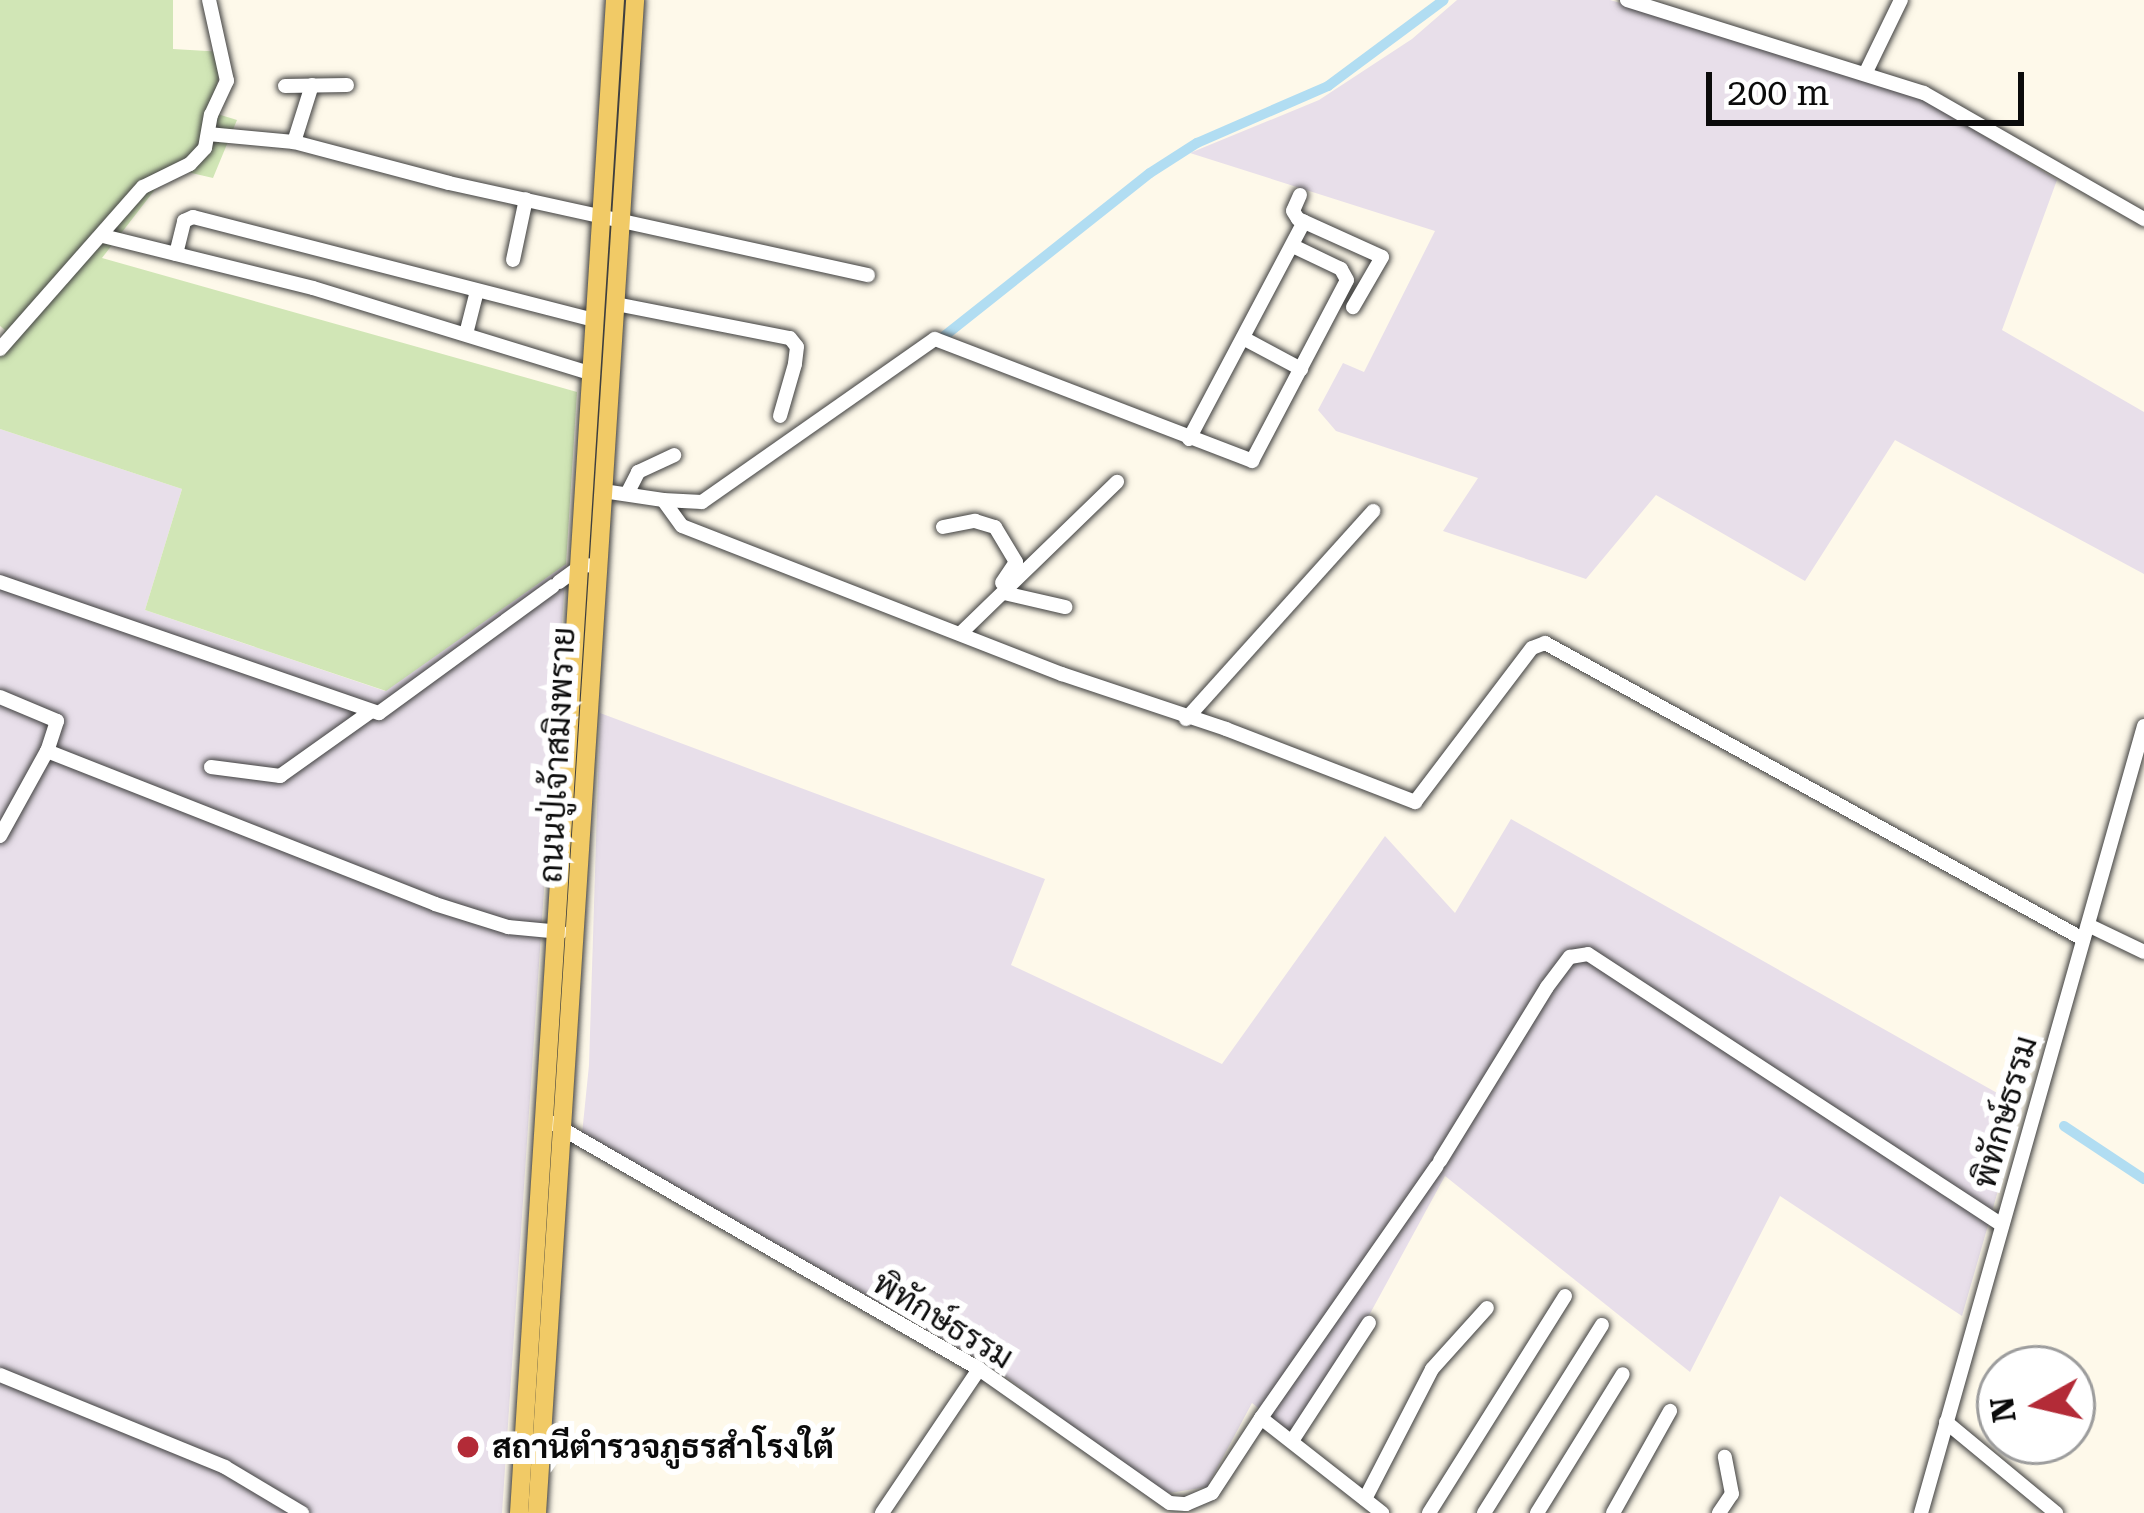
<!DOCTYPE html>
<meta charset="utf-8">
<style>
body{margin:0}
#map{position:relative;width:2144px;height:1513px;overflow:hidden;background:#fef9ea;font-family:"Roboto Serif",Sarabun,serif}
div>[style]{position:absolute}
.industrial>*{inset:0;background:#e8dfea}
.green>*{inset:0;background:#d1e6b6}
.canal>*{height:10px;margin:-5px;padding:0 5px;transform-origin:5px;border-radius:5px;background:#b1ddf2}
.roads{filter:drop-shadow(0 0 3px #3e3e3e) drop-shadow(0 0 3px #3e3e3e)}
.minor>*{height:14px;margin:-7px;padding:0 7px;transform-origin:7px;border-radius:7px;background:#fff}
.major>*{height:18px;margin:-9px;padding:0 9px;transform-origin:9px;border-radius:9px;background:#f1ca66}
.dots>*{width:33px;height:33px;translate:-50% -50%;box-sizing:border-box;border:6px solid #fff;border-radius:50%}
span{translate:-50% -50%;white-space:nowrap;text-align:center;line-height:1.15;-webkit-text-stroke:12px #fff;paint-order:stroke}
.street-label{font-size:33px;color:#0b0b0b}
.poi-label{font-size:33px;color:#0b0b0b;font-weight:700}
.left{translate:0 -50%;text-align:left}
.north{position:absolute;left:1976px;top:1345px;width:120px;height:120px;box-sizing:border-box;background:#fff;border:3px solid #9d9d9d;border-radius:50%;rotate:262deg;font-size:33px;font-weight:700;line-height:48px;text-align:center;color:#0b0b0b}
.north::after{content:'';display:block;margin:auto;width:42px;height:54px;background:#b32b37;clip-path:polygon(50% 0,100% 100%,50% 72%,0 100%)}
.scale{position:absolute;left:1706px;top:72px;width:318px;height:54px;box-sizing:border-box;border:6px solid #0b0b0b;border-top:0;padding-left:15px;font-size:36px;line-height:42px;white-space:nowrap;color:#0b0b0b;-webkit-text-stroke:9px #fff;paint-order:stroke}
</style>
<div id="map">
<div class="industrial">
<div style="clip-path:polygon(1457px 0,1610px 0,1906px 89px,2057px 180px,2002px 330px,2144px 412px,2144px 574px,1895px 440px,1805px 581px,1656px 495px,1586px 579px,1443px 531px,1478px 478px,1336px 431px,1318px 410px,1343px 363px,1364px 372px,1435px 231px,1190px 153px,1319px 100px,1412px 39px)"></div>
<div style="clip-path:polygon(0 429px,182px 489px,145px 610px,385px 691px,566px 564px,502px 1513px,0 1513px)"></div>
<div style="clip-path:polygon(600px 713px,1045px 879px,1011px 965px,1222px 1064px,1385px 836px,1455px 913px,1511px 819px,2022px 1107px,1962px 1316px,1780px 1196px,1690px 1372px,1445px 1176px,1300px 1442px,1252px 1403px,1207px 1487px,1163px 1494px,993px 1367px,582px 1134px,589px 1065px)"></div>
</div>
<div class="green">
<div style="clip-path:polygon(0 0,173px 0,173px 49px,224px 52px,211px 112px,237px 120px,213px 178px,183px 171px,160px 183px,102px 258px,577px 392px,566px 564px,386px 691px,145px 610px,182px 489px,0 429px,0 339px,5px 330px,0 326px)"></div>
</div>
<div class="canal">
<div style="left:938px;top:341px;width:270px;rotate:-38.4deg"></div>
<div style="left:1150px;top:173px;width:56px;rotate:-32.6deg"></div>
<div style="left:1197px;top:143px;width:143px;rotate:-23.5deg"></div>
<div style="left:1328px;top:86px;width:144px;rotate:-36.6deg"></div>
<div style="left:2064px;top:1126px;width:96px;rotate:33.5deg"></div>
</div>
<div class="roads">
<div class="minor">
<div style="left:1627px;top:0;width:311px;rotate:17.4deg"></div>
<div style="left:1924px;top:93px;width:254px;rotate:29.8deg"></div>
<div style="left:1865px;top:74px;width:82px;rotate:-64.1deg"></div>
<div style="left:312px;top:85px;width:60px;rotate:107.5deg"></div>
<div style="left:294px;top:142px;width:160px;rotate:14.8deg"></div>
<div style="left:449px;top:183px;width:429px;rotate:12.4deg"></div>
<div style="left:285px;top:86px;width:62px;rotate:-0.9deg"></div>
<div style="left:208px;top:134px;width:86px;rotate:5.3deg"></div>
<div style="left:1300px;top:195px;width:17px;rotate:114deg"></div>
<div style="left:1293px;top:211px;width:9px;rotate:58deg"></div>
<div style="left:1298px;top:219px;width:92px;rotate:24.3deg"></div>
<div style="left:1382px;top:257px;width:58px;rotate:120.1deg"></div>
<div style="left:103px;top:236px;width:216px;rotate:13.9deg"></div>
<div style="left:313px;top:288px;width:293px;rotate:17.1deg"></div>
<div style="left:176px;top:254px;width:34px;rotate:-76deg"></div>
<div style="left:184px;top:221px;width:10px;rotate:-24deg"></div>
<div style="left:193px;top:217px;width:415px;rotate:14.4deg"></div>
<div style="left:513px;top:260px;width:62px;rotate:-78deg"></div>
<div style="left:616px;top:304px;width:177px;rotate:11.1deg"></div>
<div style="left:790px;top:338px;width:11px;rotate:52deg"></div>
<div style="left:797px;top:347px;width:17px;rotate:97deg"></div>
<div style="left:795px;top:364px;width:54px;rotate:106.1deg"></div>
<div style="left:466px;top:334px;width:44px;rotate:-75.7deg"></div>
<div style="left:1243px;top:338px;width:66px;rotate:28.1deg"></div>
<div style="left:0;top:349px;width:216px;rotate:-48.6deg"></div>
<div style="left:143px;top:187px;width:52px;rotate:-26.1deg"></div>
<div style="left:190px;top:164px;width:22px;rotate:-47deg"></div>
<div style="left:205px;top:148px;width:34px;rotate:-80deg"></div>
<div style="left:211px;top:115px;width:38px;rotate:-65deg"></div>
<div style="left:227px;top:81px;width:83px;rotate:-102.5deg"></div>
<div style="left:1189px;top:439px;width:246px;rotate:-62.1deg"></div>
<div style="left:603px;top:491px;width:61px;rotate:8.5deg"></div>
<div style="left:663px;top:500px;width:32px;rotate:54deg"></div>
<div style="left:682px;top:526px;width:408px;rotate:21.3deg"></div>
<div style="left:1062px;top:674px;width:173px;rotate:18.5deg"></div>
<div style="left:1226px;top:729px;width:203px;rotate:21.1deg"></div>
<div style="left:1415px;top:802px;width:193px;rotate:-52.8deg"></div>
<div style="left:1532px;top:648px;width:14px;rotate:-21deg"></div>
<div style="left:1545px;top:643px;width:614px;rotate:28.82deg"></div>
<div style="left:627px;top:494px;width:25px;rotate:-63deg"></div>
<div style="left:638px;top:472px;width:40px;rotate:-25deg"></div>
<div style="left:663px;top:500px;width:39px;rotate:3deg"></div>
<div style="left:702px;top:502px;width:284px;rotate:-35deg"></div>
<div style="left:935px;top:339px;width:340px;rotate:21deg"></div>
<div style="left:1252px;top:461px;width:204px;rotate:-62.3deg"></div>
<div style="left:1347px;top:280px;width:13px;rotate:-119deg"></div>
<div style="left:1341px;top:269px;width:53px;rotate:-154.4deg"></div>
<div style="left:943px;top:527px;width:33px;rotate:-11deg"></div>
<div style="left:975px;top:521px;width:21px;rotate:17deg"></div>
<div style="left:995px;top:527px;width:41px;rotate:59deg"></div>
<div style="left:1016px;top:562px;width:25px;rotate:124deg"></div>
<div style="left:0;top:582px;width:401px;rotate:19.1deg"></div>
<div style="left:379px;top:713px;width:215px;rotate:-36.1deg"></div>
<div style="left:559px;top:582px;width:29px;rotate:-36deg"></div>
<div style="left:582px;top:565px;width:17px;rotate:3deg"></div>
<div style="left:1004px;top:593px;width:63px;rotate:12.9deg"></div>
<div style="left:962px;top:632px;width:216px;rotate:-44.1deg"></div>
<div style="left:0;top:697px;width:62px;rotate:22.8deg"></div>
<div style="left:57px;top:721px;width:32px;rotate:108deg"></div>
<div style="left:47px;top:751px;width:97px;rotate:118.9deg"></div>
<div style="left:1186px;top:719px;width:280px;rotate:-48deg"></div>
<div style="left:47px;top:751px;width:417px;rotate:21.5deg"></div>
<div style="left:435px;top:904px;width:77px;rotate:17.5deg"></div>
<div style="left:508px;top:927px;width:53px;rotate:5.4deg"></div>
<div style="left:211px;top:767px;width:70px;rotate:7.4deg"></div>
<div style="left:280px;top:776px;width:110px;rotate:-35.4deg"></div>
<div style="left:2088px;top:925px;width:62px;rotate:25.7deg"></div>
<div style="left:545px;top:1119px;width:501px;rotate:29.94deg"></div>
<div style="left:979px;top:1369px;width:233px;rotate:35.1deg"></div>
<div style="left:1170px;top:1503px;width:16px;rotate:4deg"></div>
<div style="left:1186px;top:1504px;width:28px;rotate:-23deg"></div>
<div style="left:1212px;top:1493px;width:90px;rotate:-56.8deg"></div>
<div style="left:1261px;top:1418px;width:154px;rotate:38.1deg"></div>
<div style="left:1440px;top:1161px;width:204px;rotate:-58.4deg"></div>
<div style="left:1547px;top:987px;width:38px;rotate:-53deg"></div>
<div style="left:1570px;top:957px;width:18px;rotate:-9deg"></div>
<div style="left:1588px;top:954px;width:495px;rotate:33.2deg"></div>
<div style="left:0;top:1375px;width:243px;rotate:22.2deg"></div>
<div style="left:225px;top:1467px;width:90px;rotate:30.9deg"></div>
<div style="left:1261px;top:1418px;width:307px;rotate:-55.1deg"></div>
<div style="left:1946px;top:1422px;width:143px;rotate:39.6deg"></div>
<div style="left:1292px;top:1441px;width:141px;rotate:-56.9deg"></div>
<div style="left:1365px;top:1499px;width:146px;rotate:-62.7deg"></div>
<div style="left:1432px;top:1369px;width:82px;rotate:-48deg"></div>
<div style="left:882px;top:1513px;width:174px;rotate:-56deg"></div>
<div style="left:1429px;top:1513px;width:256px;rotate:-57.9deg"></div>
<div style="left:1484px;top:1513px;width:222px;rotate:-57.9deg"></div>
<div style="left:1537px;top:1513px;width:163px;rotate:-58.3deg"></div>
<div style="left:1613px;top:1513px;width:117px;rotate:-60.8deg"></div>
<div style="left:1719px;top:1513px;width:23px;rotate:-56deg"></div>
<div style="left:1732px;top:1494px;width:38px;rotate:-101deg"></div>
<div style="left:1921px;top:1513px;width:818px;rotate:-74.18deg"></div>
</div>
<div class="major">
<div style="left:519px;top:1513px;width:1516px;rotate:-86.37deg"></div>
<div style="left:537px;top:1513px;width:1516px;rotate:-86.29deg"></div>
</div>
</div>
<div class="dots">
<div style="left:468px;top:1447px;background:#b32b37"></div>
</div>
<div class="street-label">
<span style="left:557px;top:755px;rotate:-87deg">ถนนปู่เจ้าสมิงพราย</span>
<span style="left:2005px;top:1112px;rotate:-74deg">พิทักษ์ธรรม</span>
<span style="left:943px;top:1320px;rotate:31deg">พิทักษ์ธรรม</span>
</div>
<div class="poi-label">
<span class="left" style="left:492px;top:1447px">สถานีตำรวจภูธรสำโรงใต้</span>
</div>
<div class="north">N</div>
<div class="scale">200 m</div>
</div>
